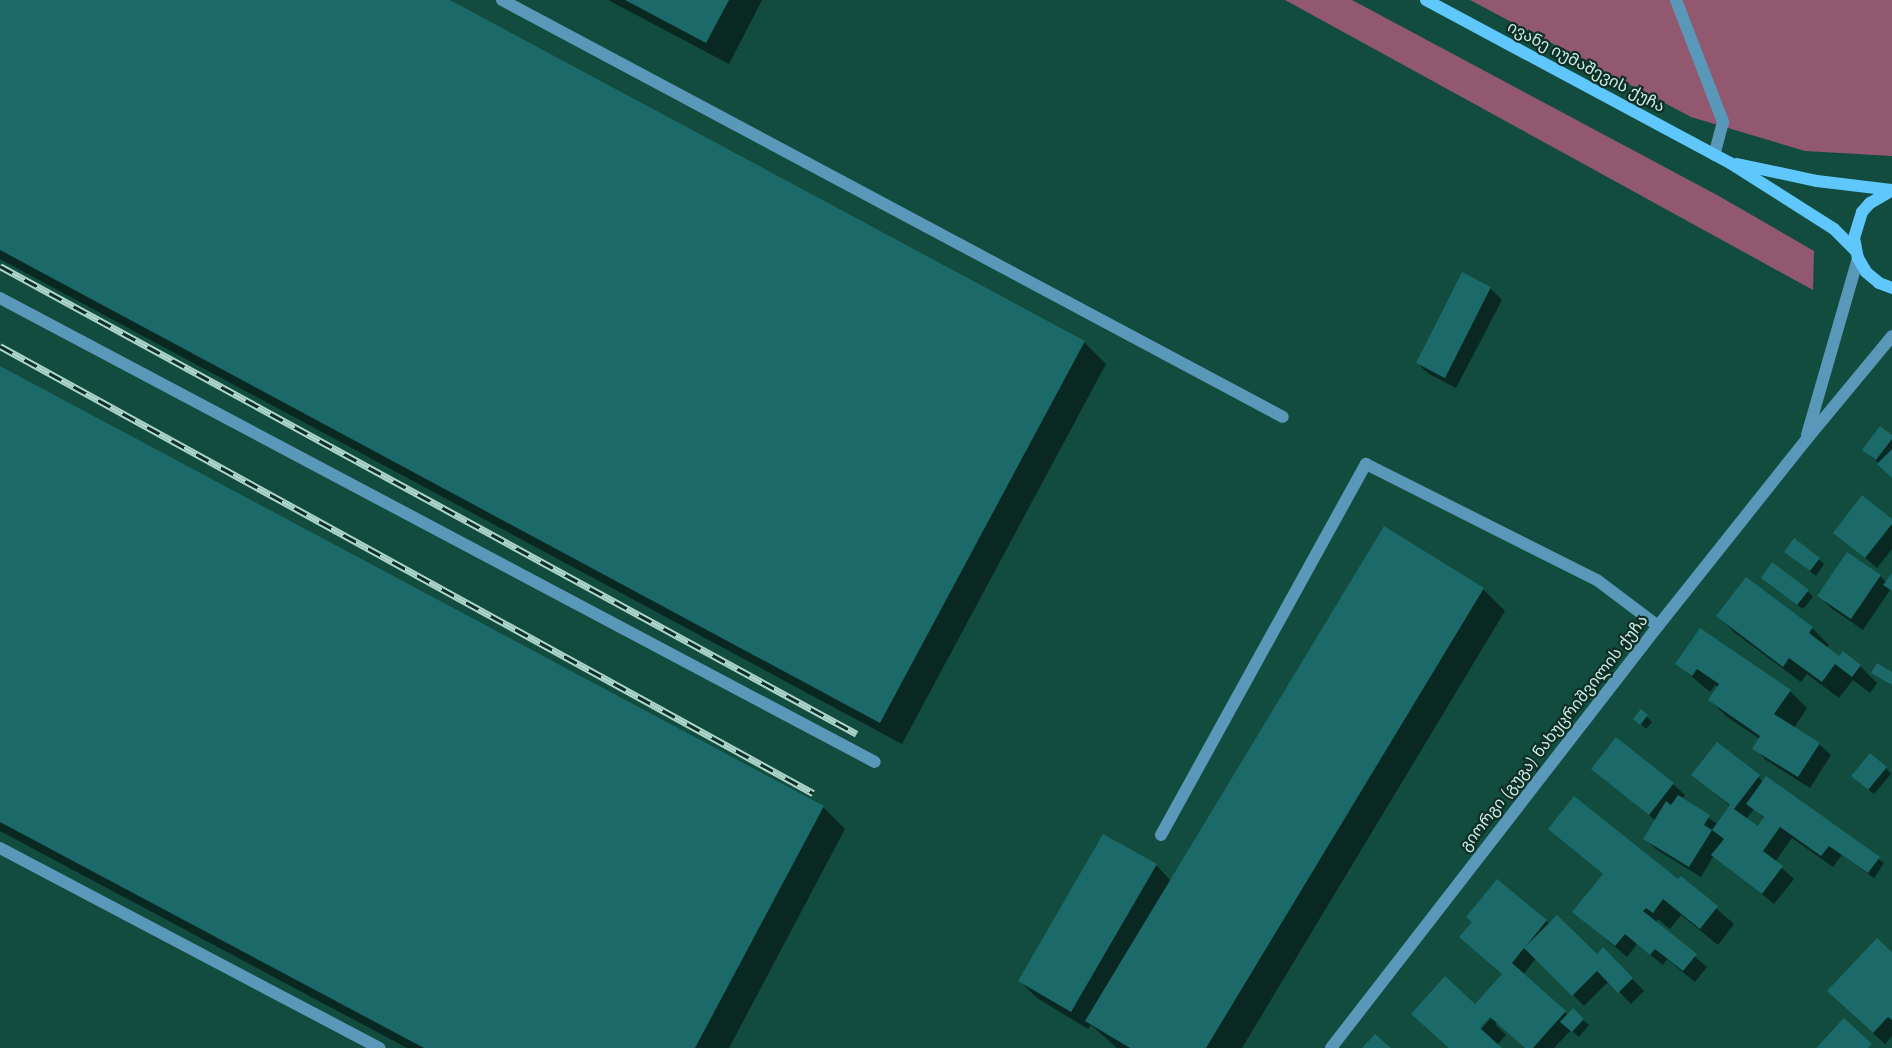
<!DOCTYPE html>
<meta charset="utf-8">
<style>
body{margin:0}
#map{position:relative;width:1892px;height:1048px;overflow:hidden;background:#114c3e;font-family:Montserrat,"Noto Sans Georgian",sans-serif}
div>[style]{position:absolute}
.green>*{inset:0;background:#925870}
.shadow>*{inset:0;background:#0007}
.building>*{inset:0;background:#1b6968}
.lane>*{height:12px;margin:-6px;padding:0 6px;transform-origin:6px;border-radius:6px;background:#5a98b9}
.street>*{height:12px;margin:-6px;padding:0 6px;transform-origin:6px;border-radius:6px;background:#5a98b9}
.secondary>*{height:12px;margin:-6px;padding:0 6px;transform-origin:6px;border-radius:6px;background:#60c7fd}
.rail>*{height:7px;margin-top:-3.5px;transform-origin:0;background:repeating-linear-gradient(90deg,#0f2e26 0 14px,#aed5ca 0 28px);box-sizing:border-box;border-block:2px solid #aed5ca}
span{translate:-50% -50%;white-space:nowrap;text-align:center;line-height:1.15;-webkit-text-stroke:4.5px #0f2e26;paint-order:stroke}
.street-label{font-size:16px;color:#cbeee3}
</style>
<div id="map">
<div class="green">
<div style="clip-path:polygon(1285px 0,1352px 0,1717px 195px,1814px 251px,1813px 290px)"></div>
<div style="clip-path:polygon(1470px 0,1892px 0,1892px 156px,1805px 151px,1691px 117px)"></div>
</div>
<div class="shadow">
<div style="clip-path:polygon(0 0,447px 0,1084px 342px,1106px 364px,902px 744px,0 259px)"></div>
<div style="clip-path:polygon(608px 0,762px 0,729px 64px)"></div>
<div style="clip-path:polygon(1490px 288px,1502px 300px,1456px 388px,1429px 374px,1417px 363px)"></div>
<div style="clip-path:polygon(0 368px,823px 807px,845px 829px,729px 1048px,407px 1048px,0 831px)"></div>
<div style="clip-path:polygon(1892px 436px,1892px 476px,1870px 455px)"></div>
<div style="clip-path:polygon(1892px 521px,1892px 549px,1877px 568px,1835px 532px)"></div>
<div style="clip-path:polygon(1786px 552px,1819px 559px,1824px 564px,1816px 576px)"></div>
<div style="clip-path:polygon(1880px 576px,1887px 583px,1892px 576px,1892px 591px,1890px 590px,1863px 630px,1831px 608px,1819px 596px)"></div>
<div style="clip-path:polygon(1768px 583px,1808px 591px,1813px 597px,1803px 609px)"></div>
<div style="clip-path:polygon(1483px 589px,1505px 611px,1242px 1048px,1117px 1048px,1091px 1025px,1088px 1029px,1037px 998px,1020px 981px,1156px 865px,1171px 881px)"></div>
<div style="clip-path:polygon(1718px 616px,1812px 628px,1829px 645px,1827px 648px,1840px 658px,1860px 666px,1877px 683px,1870px 693px,1853px 680px,1839px 698px,1807px 674px,1801px 682px,1735px 633px)"></div>
<div style="clip-path:polygon(1677px 664px,1790px 691px,1807px 708px,1794px 728px,1819px 744px,1831px 755px,1810px 788px,1766px 760px,1754px 748px,1760px 739px,1727px 717px,1710px 700px,1718px 687px,1715px 685px,1710px 692px)"></div>
<div style="clip-path:polygon(1641px 711px,1652px 722px,1646px 729px,1635px 718px)"></div>
<div style="clip-path:polygon(evenodd,1616px 739px,1673px 784px,1685px 795px,1682px 799px,1717px 824px,1731px 807px,1693px 775px,1717px 744px,1764px 782px,1884px 863px,1874px 878px,1842px 855px,1833px 867px,1792px 838px,1775px 862px,1794px 879px,1774px 904px,1714px 855px,1701px 877px,1657px 850px,1645px 839px,1656px 821px,1593px 768px,1616px 739px,1754px 809px,1765px 819px,1758px 828px,1746px 819px,1754px 809px)"></div>
<div style="clip-path:polygon(1886px 768px,1891px 774px,1874px 794px,1858px 782px)"></div>
<div style="clip-path:polygon(1550px 829px,1678px 881px,1681px 878px,1734px 924px,1718px 945px,1681px 915px,1670px 929px,1658px 919px,1655px 923px,1707px 967px,1695px 982px,1667px 959px,1663px 965px,1637px 944px,1627px 957px,1574px 912px,1604px 875px)"></div>
<div style="clip-path:polygon(evenodd,1546px 921px,1597px 956px,1603px 949px,1644px 991px,1631px 1004px,1609px 981px,1584px 1006px,1536px 958px,1523px 975px,1568px 1015px,1573px 1011px,1589px 1025px,1579px 1037px,1571px 1030px,1554px 1048px,1526px 1048px,1497px 1022px,1495px 1024px,1506px 1035px,1497px 1045px,1500px 1048px,1449px 1048px,1481px 1010px,1504px 975px,1461px 937px,1546px 921px,1488px 1017px,1492px 1017px,1476px 1035px,1474px 1033px,1488px 1017px)"></div>
<div style="clip-path:polygon(1892px 954px,1892px 1036px,1885px 1044px,1840px 1003px)"></div>
</div>
<div class="building">
<div style="clip-path:polygon(0 0,450px 0,1085px 341px,880px 723px,0 250px)"></div>
<div style="clip-path:polygon(625px 0,729px 0,706px 43px)"></div>
<div style="clip-path:polygon(1462px 272px,1491px 287px,1445px 378px,1416px 363px)"></div>
<div style="clip-path:polygon(0 366px,824px 806px,695px 1048px,424px 1048px,0 822px)"></div>
<div style="clip-path:polygon(1880px 426px,1892px 435px,1892px 439px,1876px 460px,1862px 450px)"></div>
<div style="clip-path:polygon(1892px 449px,1892px 478px,1877px 464px)"></div>
<div style="clip-path:polygon(1862px 495px,1892px 519px,1892px 524px,1865px 558px,1833px 533px)"></div>
<div style="clip-path:polygon(1384px 526px,1484px 588px,1206px 1048px,1130px 1048px,1085px 1021px)"></div>
<div style="clip-path:polygon(1794px 538px,1820px 558px,1810px 571px,1784px 552px)"></div>
<div style="clip-path:polygon(1847px 552px,1881px 575px,1851px 619px,1817px 596px)"></div>
<div style="clip-path:polygon(1772px 562px,1809px 590px,1797px 605px,1761px 578px)"></div>
<div style="clip-path:polygon(1892px 573px,1892px 591px,1883px 585px)"></div>
<div style="clip-path:polygon(1746px 577px,1813px 627px,1809px 633px,1839px 656px,1843px 651px,1861px 665px,1852px 677px,1835px 664px,1822px 682px,1789px 658px,1783px 667px,1716px 616px)"></div>
<div style="clip-path:polygon(1700px 628px,1791px 690px,1774px 714px,1820px 743px,1798px 777px,1752px 749px,1760px 736px,1708px 700px,1719px 684px,1697px 669px,1692px 676px,1675px 664px)"></div>
<div style="clip-path:polygon(1877px 663px,1892px 672px,1892px 685px,1871px 673px)"></div>
<div style="clip-path:polygon(1641px 709px,1648px 715px,1640px 725px,1633px 719px)"></div>
<div style="clip-path:polygon(1616px 737px,1674px 783px,1649px 815px,1591px 769px)"></div>
<div style="clip-path:polygon(1717px 742px,1760px 775px,1734px 809px,1758px 826px,1764px 817px,1746px 804px,1766px 776px,1880px 857px,1868px 873px,1829px 846px,1821px 856px,1780px 827px,1763px 851px,1783px 866px,1762px 894px,1711px 855px,1724px 839px,1712px 830px,1730px 805px,1691px 775px)"></div>
<div style="clip-path:polygon(1870px 753px,1887px 767px,1868px 790px,1851px 776px)"></div>
<div style="clip-path:polygon(1678px 795px,1710px 815px,1704px 825px,1712px 830px,1689px 867px,1643px 839px,1666px 801px,1671px 805px)"></div>
<div style="clip-path:polygon(1574px 796px,1678px 879px,1681px 876px,1718px 906px,1700px 929px,1663px 899px,1653px 913px,1646px 908px,1643px 911px,1697px 954px,1683px 971px,1655px 949px,1650px 955px,1625px 934px,1615px 946px,1572px 912px,1603px 874px,1548px 829px)"></div>
<div style="clip-path:polygon(1103px 834px,1157px 864px,1071px 1012px,1018px 981px)"></div>
<div style="clip-path:polygon(1497px 879px,1547px 920px,1526px 946px,1557px 915px,1597px 954px,1603px 947px,1633px 978px,1618px 993px,1597px 971px,1572px 996px,1524px 948px,1512px 963px,1566px 1011px,1533px 1048px,1525px 1048px,1490px 1017px,1480px 1028px,1502px 1048px,1449px 1048px,1411px 1014px,1445px 976px,1475px 1004px,1502px 974px,1459px 937px,1472px 922px,1466px 917px)"></div>
<div style="clip-path:polygon(1877px 938px,1892px 952px,1892px 1020px,1888px 1017px,1873px 1033px,1827px 991px)"></div>
<div style="clip-path:polygon(1573px 1008px,1584px 1019px,1572px 1032px,1560px 1022px)"></div>
<div style="clip-path:polygon(1844px 1018px,1872px 1044px,1868px 1048px,1816px 1048px)"></div>
<div style="clip-path:polygon(1375px 1034px,1391px 1048px,1362px 1048px)"></div>
</div>
<div class="lane">
<div style="left:502px;top:0;width:885px;rotate:28.1deg"></div>
<div style="left:1676px;top:0;width:131px;rotate:68.9deg"></div>
<div style="left:1723px;top:122px;width:34px;rotate:105deg"></div>
<div style="left:0;top:298px;width:990px;rotate:27.94deg"></div>
<div style="left:1161px;top:835px;width:424px;rotate:-61.1deg"></div>
<div style="left:1366px;top:464px;width:258px;rotate:26.7deg"></div>
<div style="left:1597px;top:580px;width:76px;rotate:37deg"></div>
<div style="left:0;top:848px;width:429px;rotate:27.8deg"></div>
</div>
<div class="street">
<div style="left:1807px;top:435px;width:184px;rotate:-73.9deg"></div>
<div style="left:1331px;top:1048px;width:534px;rotate:-52.23deg"></div>
<div style="left:1658px;top:626px;width:238px;rotate:-51.5deg"></div>
<div style="left:1806px;top:440px;width:135px;rotate:-50.4deg"></div>
</div>
<div class="secondary">
<div style="left:1426px;top:0;width:345px;rotate:28.2deg"></div>
<div style="left:1730px;top:163px;width:123px;rotate:32.4deg"></div>
<div style="left:1834px;top:229px;width:31px;rotate:45deg"></div>
<div style="left:1737px;top:164px;width:82px;rotate:12deg"></div>
<div style="left:1817px;top:181px;width:76px;rotate:6.8deg"></div>
<div style="left:1891px;top:191px;width:24px;rotate:150deg"></div>
<div style="left:1870px;top:203px;width:12px;rotate:132deg"></div>
<div style="left:1862px;top:212px;width:27px;rotate:107deg"></div>
<div style="left:1854px;top:238px;width:20px;rotate:79deg"></div>
<div style="left:1858px;top:258px;width:16px;rotate:60deg"></div>
<div style="left:1866px;top:272px;width:17px;rotate:40deg"></div>
<div style="left:1879px;top:283px;width:14px;rotate:21deg"></div>
</div>
<div class="rail">
<div style="left:0;top:266px;width:976px;rotate:28.64deg"></div>
<div style="left:0;top:346px;width:928px;rotate:28.8deg"></div>
</div>
<div class="street-label">
<span style="left:1586px;top:67px;rotate:28deg">ივანე იუმაშევის ქუჩა</span>
<span style="left:1554px;top:733px;rotate:-52deg">გიორგი (გუგა) ნახუცრიშვილის ქუჩა</span>
</div>
</div>
